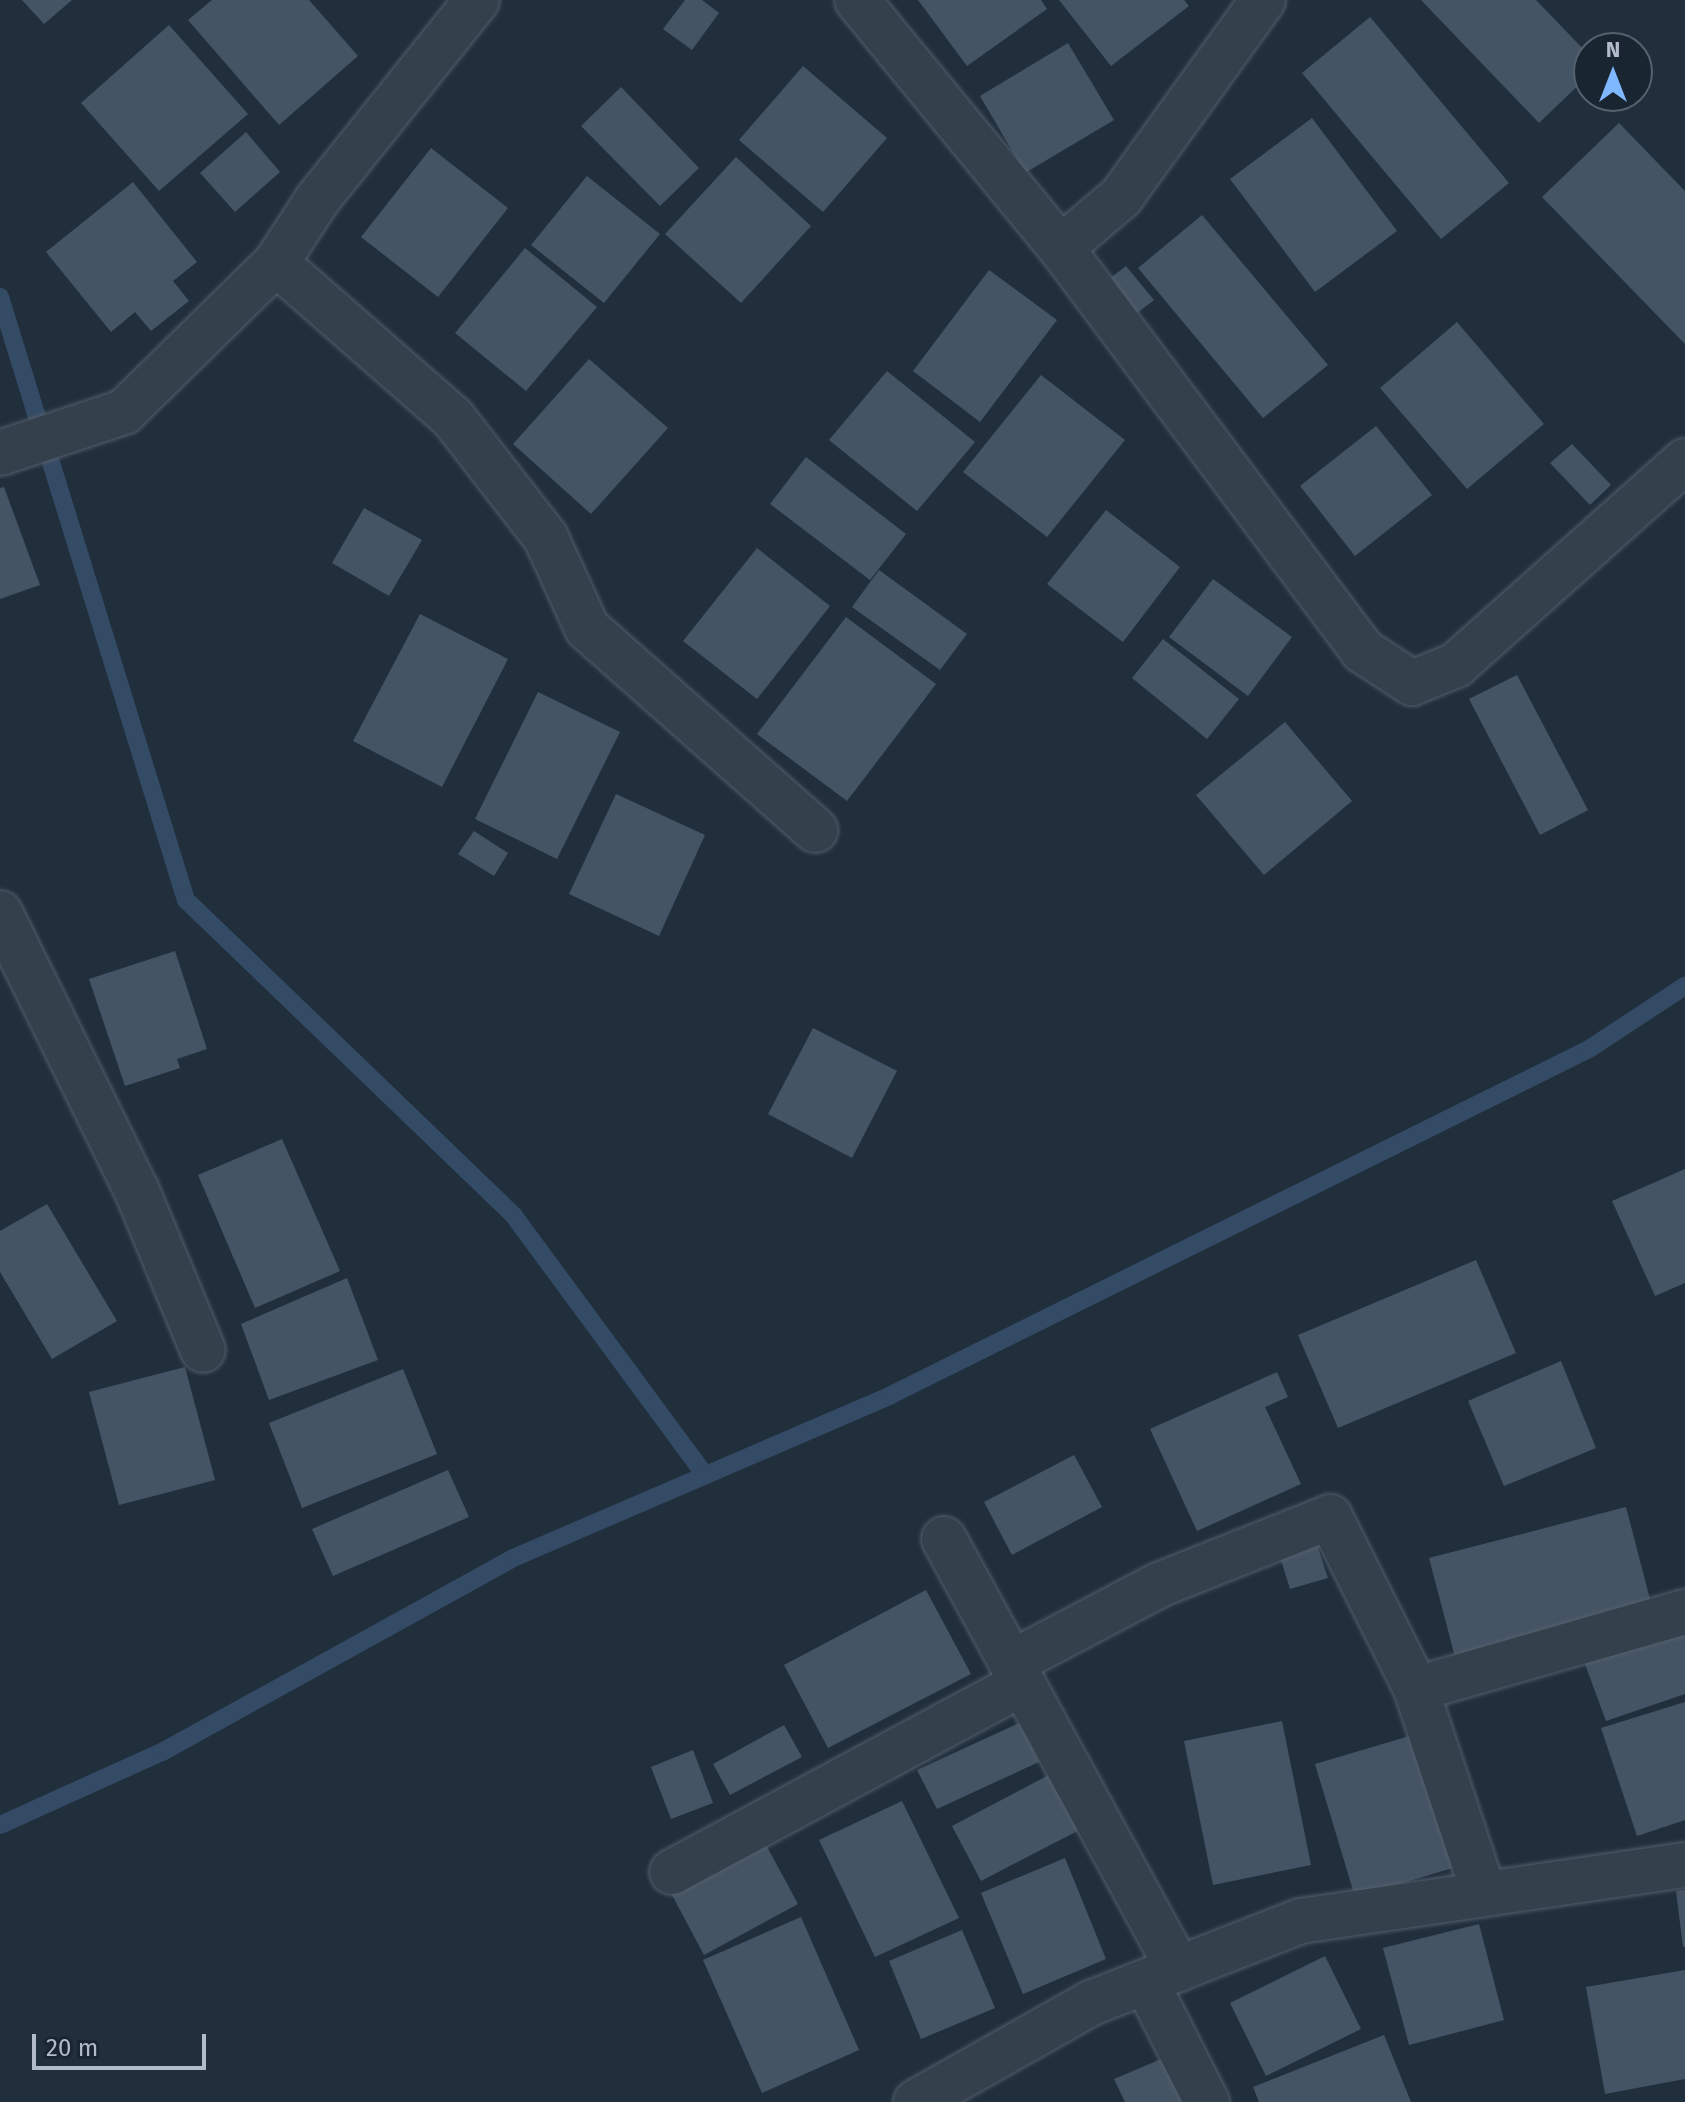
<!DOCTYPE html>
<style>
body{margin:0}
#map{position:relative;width:1685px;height:2102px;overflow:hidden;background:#212f3d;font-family:"Fira Sans",sans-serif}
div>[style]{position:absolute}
.stream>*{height:18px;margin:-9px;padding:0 9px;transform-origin:9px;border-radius:9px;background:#344b65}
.building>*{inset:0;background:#455464}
.roads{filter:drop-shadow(0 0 2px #535e6b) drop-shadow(0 0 2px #535e6b)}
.street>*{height:44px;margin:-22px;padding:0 22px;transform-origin:22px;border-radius:22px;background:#35404d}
span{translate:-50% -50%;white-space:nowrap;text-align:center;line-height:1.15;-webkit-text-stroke:7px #1a2532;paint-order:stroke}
.north{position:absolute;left:1573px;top:32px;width:80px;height:80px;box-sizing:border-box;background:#1a2532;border:2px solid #56616e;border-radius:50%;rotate:0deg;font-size:22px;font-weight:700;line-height:32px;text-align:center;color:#b1bbc9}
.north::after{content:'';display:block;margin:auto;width:28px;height:36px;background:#80b8ff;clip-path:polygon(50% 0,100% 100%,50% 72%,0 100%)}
.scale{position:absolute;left:32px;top:2034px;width:174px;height:36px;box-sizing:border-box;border:4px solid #b1bbc9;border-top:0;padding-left:10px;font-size:24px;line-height:28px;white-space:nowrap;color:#b1bbc9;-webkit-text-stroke:6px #1a2532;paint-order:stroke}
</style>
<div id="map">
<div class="stream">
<div style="left:0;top:297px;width:631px;rotate:72.86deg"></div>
<div style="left:186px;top:900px;width:455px;rotate:43.9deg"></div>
<div style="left:514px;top:1216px;width:322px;rotate:53.6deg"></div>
<div style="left:0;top:1825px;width:178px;rotate:-24.3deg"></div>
<div style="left:162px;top:1752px;width:399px;rotate:-28.9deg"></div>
<div style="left:511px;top:1559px;width:414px;rotate:-23.3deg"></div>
<div style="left:891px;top:1395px;width:779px;rotate:-26.37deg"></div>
<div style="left:1589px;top:1049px;width:115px;rotate:-33.3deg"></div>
</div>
<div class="building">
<div style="clip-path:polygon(22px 0,72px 0,44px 24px)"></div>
<div style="clip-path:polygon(212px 0,309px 0,358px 56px,279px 125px,188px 20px)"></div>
<div style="clip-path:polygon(685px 0,702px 0,719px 13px,692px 50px,663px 29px)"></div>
<div style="clip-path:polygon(918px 0,1041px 0,1047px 9px,967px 66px)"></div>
<div style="clip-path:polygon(1059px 0,1184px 0,1189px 6px,1111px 66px)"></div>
<div style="clip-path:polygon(1421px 0,1536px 0,1589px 55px,1589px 75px,1539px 123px)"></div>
<div style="clip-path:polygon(1370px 17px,1509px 183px,1441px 239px,1302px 73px)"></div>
<div style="clip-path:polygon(169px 25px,248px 114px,159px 191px,81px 103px)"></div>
<div style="clip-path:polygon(1068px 43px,1114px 120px,1025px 173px,980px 96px)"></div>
<div style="clip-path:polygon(803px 66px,887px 138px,823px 212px,739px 140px)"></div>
<div style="clip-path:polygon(621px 87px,699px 168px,660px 206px,581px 126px)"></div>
<div style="clip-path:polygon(1312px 118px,1397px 231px,1315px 292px,1230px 179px)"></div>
<div style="clip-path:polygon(1619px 123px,1685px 191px,1685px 344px,1542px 197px)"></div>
<div style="clip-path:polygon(246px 132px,280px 172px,235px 212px,200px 173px)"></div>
<div style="clip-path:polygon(431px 148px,508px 208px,438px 297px,361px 237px)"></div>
<div style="clip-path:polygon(736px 157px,811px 226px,741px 303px,665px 234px)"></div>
<div style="clip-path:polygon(587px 176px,660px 234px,604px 303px,531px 245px)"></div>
<div style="clip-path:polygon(133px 182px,197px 262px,173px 281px,189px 301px,151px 331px,135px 312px,111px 332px,46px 252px)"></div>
<div style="clip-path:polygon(1202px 215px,1328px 365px,1263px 418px,1138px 268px)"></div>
<div style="clip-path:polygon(525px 248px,597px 307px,526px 391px,455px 333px)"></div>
<div style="clip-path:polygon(1126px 266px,1154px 300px,1132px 317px,1104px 283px)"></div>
<div style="clip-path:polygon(989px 270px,1057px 320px,980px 422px,913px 371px)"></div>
<div style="clip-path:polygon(1457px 322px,1544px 424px,1467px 489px,1380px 388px)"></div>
<div style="clip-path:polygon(589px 359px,668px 428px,591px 514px,513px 444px)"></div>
<div style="clip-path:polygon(887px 371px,975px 442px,917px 511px,829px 440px)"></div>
<div style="clip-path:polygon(1041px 375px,1125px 440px,1047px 537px,963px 472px)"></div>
<div style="clip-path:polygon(1376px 426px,1432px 495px,1355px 556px,1300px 486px)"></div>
<div style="clip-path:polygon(1572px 444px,1611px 485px,1590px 505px,1550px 463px)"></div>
<div style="clip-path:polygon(806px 457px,906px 534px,870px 580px,770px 504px)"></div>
<div style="clip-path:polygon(4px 487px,40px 585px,0 599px,0 488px)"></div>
<div style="clip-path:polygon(364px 508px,422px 540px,389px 596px,332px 563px)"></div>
<div style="clip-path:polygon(1106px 510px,1180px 567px,1123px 642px,1047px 584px)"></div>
<div style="clip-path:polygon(757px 548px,830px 606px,757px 699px,683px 641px)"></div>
<div style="clip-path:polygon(879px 570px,967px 634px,940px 670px,852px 607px)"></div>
<div style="clip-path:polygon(1213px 579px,1292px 637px,1248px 696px,1169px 637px)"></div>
<div style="clip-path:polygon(420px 614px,508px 659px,442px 787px,353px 741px)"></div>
<div style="clip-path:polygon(846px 617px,936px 684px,847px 801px,757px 734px)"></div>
<div style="clip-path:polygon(1163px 639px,1239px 699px,1207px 739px,1132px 678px)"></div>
<div style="clip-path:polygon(1517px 675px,1588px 810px,1540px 835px,1469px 699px)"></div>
<div style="clip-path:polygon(538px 692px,620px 732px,557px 859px,475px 819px)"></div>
<div style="clip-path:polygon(1285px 722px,1352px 801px,1264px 875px,1196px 795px)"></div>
<div style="clip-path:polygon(616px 794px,705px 835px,659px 936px,569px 894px)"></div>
<div style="clip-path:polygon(474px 831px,508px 853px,494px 876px,458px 854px)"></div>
<div style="clip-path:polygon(175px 951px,207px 1049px,177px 1059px,180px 1068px,125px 1086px,89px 979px)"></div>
<div style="clip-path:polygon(813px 1028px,897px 1071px,852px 1158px,768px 1114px)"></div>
<div style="clip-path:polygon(282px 1139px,340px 1271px,255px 1308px,198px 1175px)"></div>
<div style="clip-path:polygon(1685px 1169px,1685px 1283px,1655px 1296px,1612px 1201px)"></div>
<div style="clip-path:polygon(47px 1204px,117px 1321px,52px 1359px,0 1272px,0 1231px)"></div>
<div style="clip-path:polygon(1476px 1260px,1516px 1353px,1338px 1428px,1298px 1335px)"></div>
<div style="clip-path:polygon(347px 1278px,378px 1360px,269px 1400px,241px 1324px)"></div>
<div style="clip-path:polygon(1561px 1361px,1596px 1448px,1504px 1486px,1468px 1401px)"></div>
<div style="clip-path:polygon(185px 1367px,215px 1480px,119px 1505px,89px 1392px)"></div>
<div style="clip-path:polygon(403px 1369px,437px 1454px,302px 1508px,269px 1423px)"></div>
<div style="clip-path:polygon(1277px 1372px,1288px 1397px,1265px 1407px,1301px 1484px,1197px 1531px,1150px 1429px)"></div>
<div style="clip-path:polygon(1074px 1455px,1102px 1507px,1012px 1555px,984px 1502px)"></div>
<div style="clip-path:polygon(448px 1470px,469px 1517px,333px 1576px,312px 1529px)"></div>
<div style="clip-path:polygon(1626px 1507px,1652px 1607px,1455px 1657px,1429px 1558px)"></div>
<div style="clip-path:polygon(1317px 1545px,1328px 1578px,1290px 1589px,1280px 1557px)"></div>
<div style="clip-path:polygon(926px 1590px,971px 1674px,828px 1748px,784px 1665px)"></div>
<div style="clip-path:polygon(1685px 1625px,1685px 1694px,1606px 1721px,1582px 1656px)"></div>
<div style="clip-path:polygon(1685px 1702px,1685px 1820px,1637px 1836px,1601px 1728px)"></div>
<div style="clip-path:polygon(1282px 1721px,1311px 1865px,1213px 1885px,1184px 1741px)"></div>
<div style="clip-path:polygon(1021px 1722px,1039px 1762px,937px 1809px,917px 1770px)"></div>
<div style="clip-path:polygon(784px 1725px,802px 1757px,730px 1795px,713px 1764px)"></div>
<div style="clip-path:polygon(1423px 1732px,1463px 1865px,1355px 1897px,1315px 1764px)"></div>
<div style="clip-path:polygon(693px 1750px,713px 1803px,671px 1819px,651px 1767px)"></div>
<div style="clip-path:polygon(1062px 1768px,1091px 1824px,981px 1881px,952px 1826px)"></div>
<div style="clip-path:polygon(902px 1801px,959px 1918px,875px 1957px,819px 1840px)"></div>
<div style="clip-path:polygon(765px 1843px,798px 1904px,704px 1955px,671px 1893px)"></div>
<div style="clip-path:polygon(1065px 1858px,1106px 1959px,1023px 1994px,981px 1893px)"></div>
<div style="clip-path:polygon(1685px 1890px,1685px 1947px,1683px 1947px,1676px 1891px)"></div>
<div style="clip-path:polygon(801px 1917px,859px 2050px,762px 2093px,703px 1960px)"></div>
<div style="clip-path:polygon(1479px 1924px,1504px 2020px,1409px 2045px,1383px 1948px)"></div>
<div style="clip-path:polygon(962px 1930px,995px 2008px,921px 2039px,889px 1961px)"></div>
<div style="clip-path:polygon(1325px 1956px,1361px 2029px,1266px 2076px,1230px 2003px)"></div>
<div style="clip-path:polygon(1685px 1970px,1685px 2079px,1605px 2094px,1586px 1987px)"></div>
<div style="clip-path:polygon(1384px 2035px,1411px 2102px,1259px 2102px,1253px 2087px)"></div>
<div style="clip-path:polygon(1166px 2057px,1186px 2102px,1125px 2102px,1114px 2079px)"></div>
</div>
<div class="roads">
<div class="street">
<div style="left:857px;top:0;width:321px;rotate:50.6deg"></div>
<div style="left:1061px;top:248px;width:504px;rotate:53.15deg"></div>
<div style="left:1363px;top:651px;width:59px;rotate:33.1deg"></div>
<div style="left:1412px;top:683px;width:48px;rotate:-22.2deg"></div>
<div style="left:1456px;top:665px;width:307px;rotate:-41.7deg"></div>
<div style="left:1061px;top:248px;width:79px;rotate:-40.4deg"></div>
<div style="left:1121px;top:197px;width:243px;rotate:-54.2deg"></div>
<div style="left:276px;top:263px;width:235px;rotate:41.2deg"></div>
<div style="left:453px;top:418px;width:152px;rotate:52.2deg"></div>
<div style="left:546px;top:538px;width:99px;rotate:65.5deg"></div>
<div style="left:587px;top:628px;width:305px;rotate:41.5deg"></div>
<div style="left:0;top:453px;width:131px;rotate:-18.3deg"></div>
<div style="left:124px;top:412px;width:213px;rotate:-44.4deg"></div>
<div style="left:276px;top:263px;width:75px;rotate:-56.9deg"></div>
<div style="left:317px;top:200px;width:256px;rotate:-51.3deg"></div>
<div style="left:0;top:913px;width:310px;rotate:63.8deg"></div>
<div style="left:137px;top:1191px;width:172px;rotate:67.5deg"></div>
<div style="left:944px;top:1539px;width:490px;rotate:61.4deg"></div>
<div style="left:1013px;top:1662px;width:165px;rotate:-27.8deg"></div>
<div style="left:1159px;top:1585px;width:184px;rotate:-21.7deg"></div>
<div style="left:1330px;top:1517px;width:192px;rotate:63.4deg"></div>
<div style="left:1416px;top:1689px;width:216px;rotate:71.6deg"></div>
<div style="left:1416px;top:1689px;width:280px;rotate:-16deg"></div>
<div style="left:672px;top:1872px;width:395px;rotate:-28.3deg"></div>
<div style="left:1146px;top:1982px;width:135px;rotate:63.1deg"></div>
<div style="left:916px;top:2102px;width:201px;rotate:-29.5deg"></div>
<div style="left:1091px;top:2003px;width:225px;rotate:-21.4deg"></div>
<div style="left:1300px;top:1921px;width:389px;rotate:-8.3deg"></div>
</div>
</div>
<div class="north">N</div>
<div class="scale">20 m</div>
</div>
